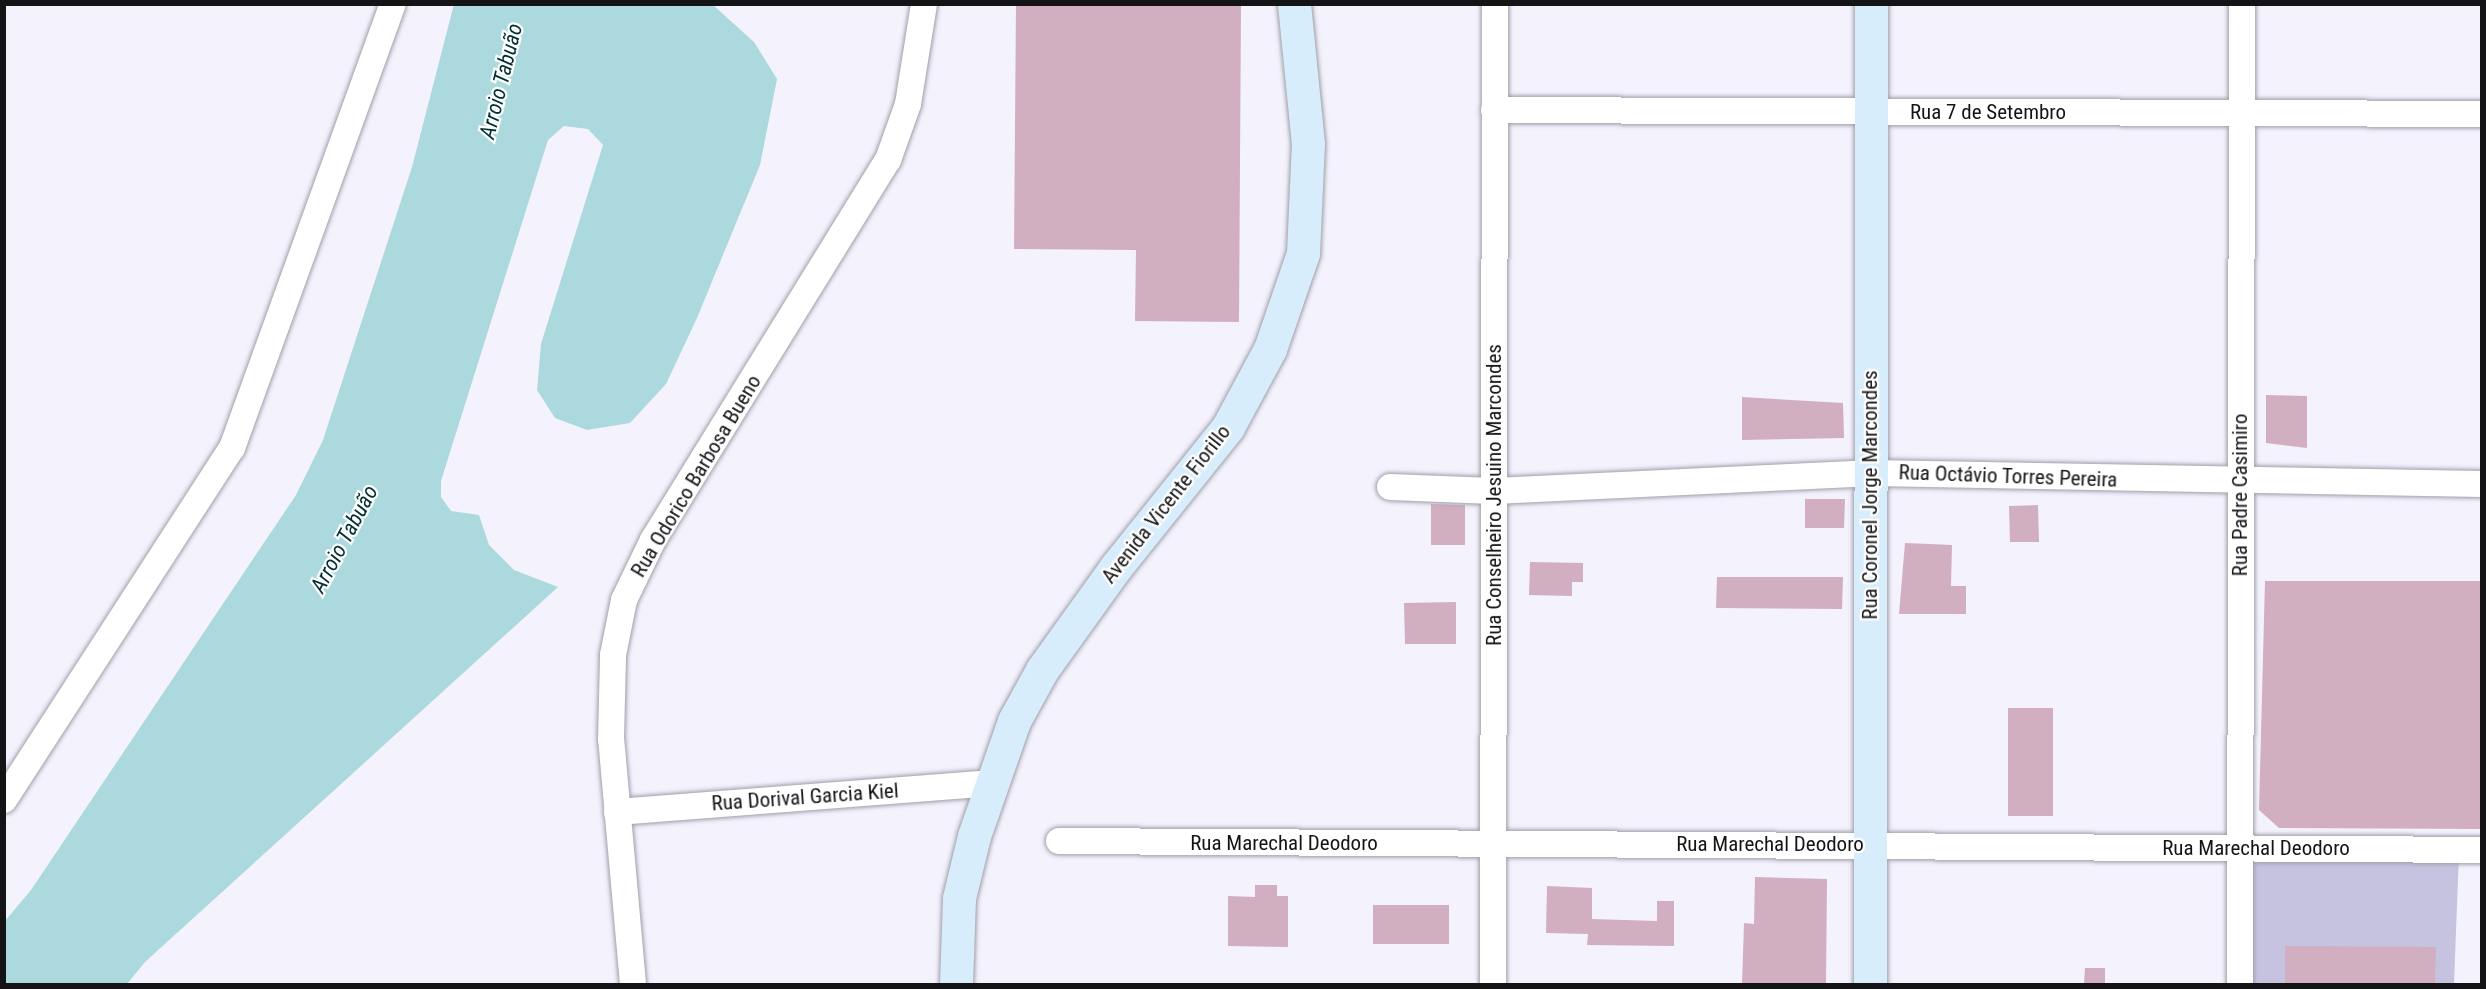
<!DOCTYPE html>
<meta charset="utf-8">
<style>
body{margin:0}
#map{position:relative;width:2486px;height:989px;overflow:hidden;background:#f3f2fd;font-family:"Roboto Condensed",sans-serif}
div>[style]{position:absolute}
.green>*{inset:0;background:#c6c3e1}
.water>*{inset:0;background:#acd9dd}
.building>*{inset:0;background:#d1aec0}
.roads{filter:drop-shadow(0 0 2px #a09fa9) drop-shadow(0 0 2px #a09fa9)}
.street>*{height:26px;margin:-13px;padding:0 13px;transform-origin:13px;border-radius:13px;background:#fff}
.secondary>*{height:33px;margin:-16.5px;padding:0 16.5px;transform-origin:16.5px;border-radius:16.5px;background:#d8edfb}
span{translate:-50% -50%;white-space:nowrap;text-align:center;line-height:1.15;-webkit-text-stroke:4.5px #fff;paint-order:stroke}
.street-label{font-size:21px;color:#141417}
.water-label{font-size:22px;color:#023033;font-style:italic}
.frame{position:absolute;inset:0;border:6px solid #141417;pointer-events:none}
</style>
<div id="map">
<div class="green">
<div style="clip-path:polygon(2244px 852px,2459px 853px,2454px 984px,2244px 984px)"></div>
</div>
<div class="water">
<div style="clip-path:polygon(454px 4px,713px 5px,754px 42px,777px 79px,760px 165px,697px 318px,666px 384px,630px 423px,587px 430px,555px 418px,537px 390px,541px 344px,603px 145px,588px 129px,564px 126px,548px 140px,441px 481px,441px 497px,451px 511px,479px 515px,489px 545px,514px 570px,558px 587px,145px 962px,127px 984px,5px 984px,5px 921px,31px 890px,296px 495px,323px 440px,412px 167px)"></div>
</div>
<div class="building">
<div style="clip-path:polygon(1016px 4px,1241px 4px,1239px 322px,1135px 321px,1136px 250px,1014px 249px)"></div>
<div style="clip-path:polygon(2266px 395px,2307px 396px,2307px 448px,2266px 443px)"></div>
<div style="clip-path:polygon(1742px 397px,1843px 403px,1844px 438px,1742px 440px)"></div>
<div style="clip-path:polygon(1805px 499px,1845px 499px,1844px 528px,1805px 528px)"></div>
<div style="clip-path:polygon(1431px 504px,1465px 505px,1465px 545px,1431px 545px)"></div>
<div style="clip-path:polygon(2038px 505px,2039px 542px,2010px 542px,2009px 506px)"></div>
<div style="clip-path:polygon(1905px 543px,1952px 545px,1951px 586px,1966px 586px,1966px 614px,1899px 614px)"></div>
<div style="clip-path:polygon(1530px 562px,1583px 563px,1583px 582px,1572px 582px,1572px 596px,1529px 595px)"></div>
<div style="clip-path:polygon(1717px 577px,1843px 577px,1842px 609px,1716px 608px)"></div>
<div style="clip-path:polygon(2265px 581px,2481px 581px,2481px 829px,2279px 828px,2259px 810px)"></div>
<div style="clip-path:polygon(1456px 602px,1456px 644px,1405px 644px,1404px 603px)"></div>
<div style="clip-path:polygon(2008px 708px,2053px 708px,2053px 816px,2008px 816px)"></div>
<div style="clip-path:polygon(1755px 877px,1827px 879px,1826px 984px,1742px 984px,1744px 923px,1754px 924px)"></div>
<div style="clip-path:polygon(1255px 885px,1277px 885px,1277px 896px,1288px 896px,1288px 947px,1228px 946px,1228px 896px,1255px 897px)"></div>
<div style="clip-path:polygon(1547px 886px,1592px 888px,1592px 919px,1657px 921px,1657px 901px,1674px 901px,1674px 946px,1587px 945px,1588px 934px,1546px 933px)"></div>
<div style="clip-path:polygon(1373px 905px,1449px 905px,1449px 944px,1373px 944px)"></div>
<div style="clip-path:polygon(2285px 946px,2436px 947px,2435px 984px,2285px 984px)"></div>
<div style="clip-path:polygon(2085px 968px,2105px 968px,2105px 984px,2084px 984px)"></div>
</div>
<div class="roads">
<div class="street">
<div style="left:1494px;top:110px;width:988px;rotate:0.23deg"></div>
<div style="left:1390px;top:487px;width:104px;rotate:2.2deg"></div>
<div style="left:1494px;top:491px;width:375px;rotate:-2.7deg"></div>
<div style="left:1869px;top:473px;width:613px;rotate:1.03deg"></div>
<div style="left:4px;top:800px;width:419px;rotate:-57.1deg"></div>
<div style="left:232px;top:448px;width:472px;rotate:-70.1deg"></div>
<div style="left:617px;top:812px;width:377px;rotate:-4.4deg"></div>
<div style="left:1059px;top:841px;width:1423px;rotate:0.36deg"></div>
<div style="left:633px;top:984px;width:246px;rotate:-95.1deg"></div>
<div style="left:611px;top:739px;width:84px;rotate:-88.6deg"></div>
<div style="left:613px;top:655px;width:56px;rotate:-78.7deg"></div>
<div style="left:624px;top:600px;width:67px;rotate:-64.2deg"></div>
<div style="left:653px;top:540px;width:447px;rotate:-58.3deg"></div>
<div style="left:888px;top:160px;width:59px;rotate:-70.3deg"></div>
<div style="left:908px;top:104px;width:101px;rotate:-80.9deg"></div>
<div style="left:1493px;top:984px;width:980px;rotate:-89.88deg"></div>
<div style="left:2240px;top:984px;width:980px;rotate:-89.88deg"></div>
</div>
<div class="secondary">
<div style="left:956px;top:984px;width:86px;rotate:-88deg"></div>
<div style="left:959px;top:898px;width:64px;rotate:-76.4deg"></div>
<div style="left:974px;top:836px;width:122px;rotate:-70.8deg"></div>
<div style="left:1014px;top:721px;width:58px;rotate:-61.2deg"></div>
<div style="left:1042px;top:670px;width:127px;rotate:-54.3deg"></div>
<div style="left:1116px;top:567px;width:179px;rotate:-51.3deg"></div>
<div style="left:1228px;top:427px;width:89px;rotate:-61.7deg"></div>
<div style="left:1270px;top:349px;width:102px;rotate:-71deg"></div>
<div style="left:1303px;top:253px;width:109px;rotate:-87.4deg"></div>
<div style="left:1308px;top:144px;width:141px;rotate:-95.7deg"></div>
<div style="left:1870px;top:984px;width:980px;rotate:-89.94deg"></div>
</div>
</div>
<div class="street-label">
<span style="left:1988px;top:112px">Rua 7 de Setembro</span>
<span style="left:696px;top:476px;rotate:-59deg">Rua Odorico Barbosa Bueno</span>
<span style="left:2008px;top:476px;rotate:2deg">Rua Octávio Torres Pereira</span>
<span style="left:1494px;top:495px;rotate:-90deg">Rua Conselheiro Jesuino Marcondes</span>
<span style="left:1870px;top:495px;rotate:-90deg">Rua Coronel Jorge Marcondes</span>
<span style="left:2240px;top:495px;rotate:-90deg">Rua Padre Casimiro</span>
<span style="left:1166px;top:504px;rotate:-52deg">Avenida Vicente Fiorillo</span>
<span style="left:805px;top:797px;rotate:-4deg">Rua Dorival Garcia Kiel</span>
<span style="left:1284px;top:843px">Rua Marechal Deodoro</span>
<span style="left:1770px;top:844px">Rua Marechal Deodoro</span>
<span style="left:2256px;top:848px">Rua Marechal Deodoro</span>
</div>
<div class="water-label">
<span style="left:501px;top:81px;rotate:-76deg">Arroio Tabuão</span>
<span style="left:344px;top:539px;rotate:-62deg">Arroio Tabuão</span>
</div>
<div class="frame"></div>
</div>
